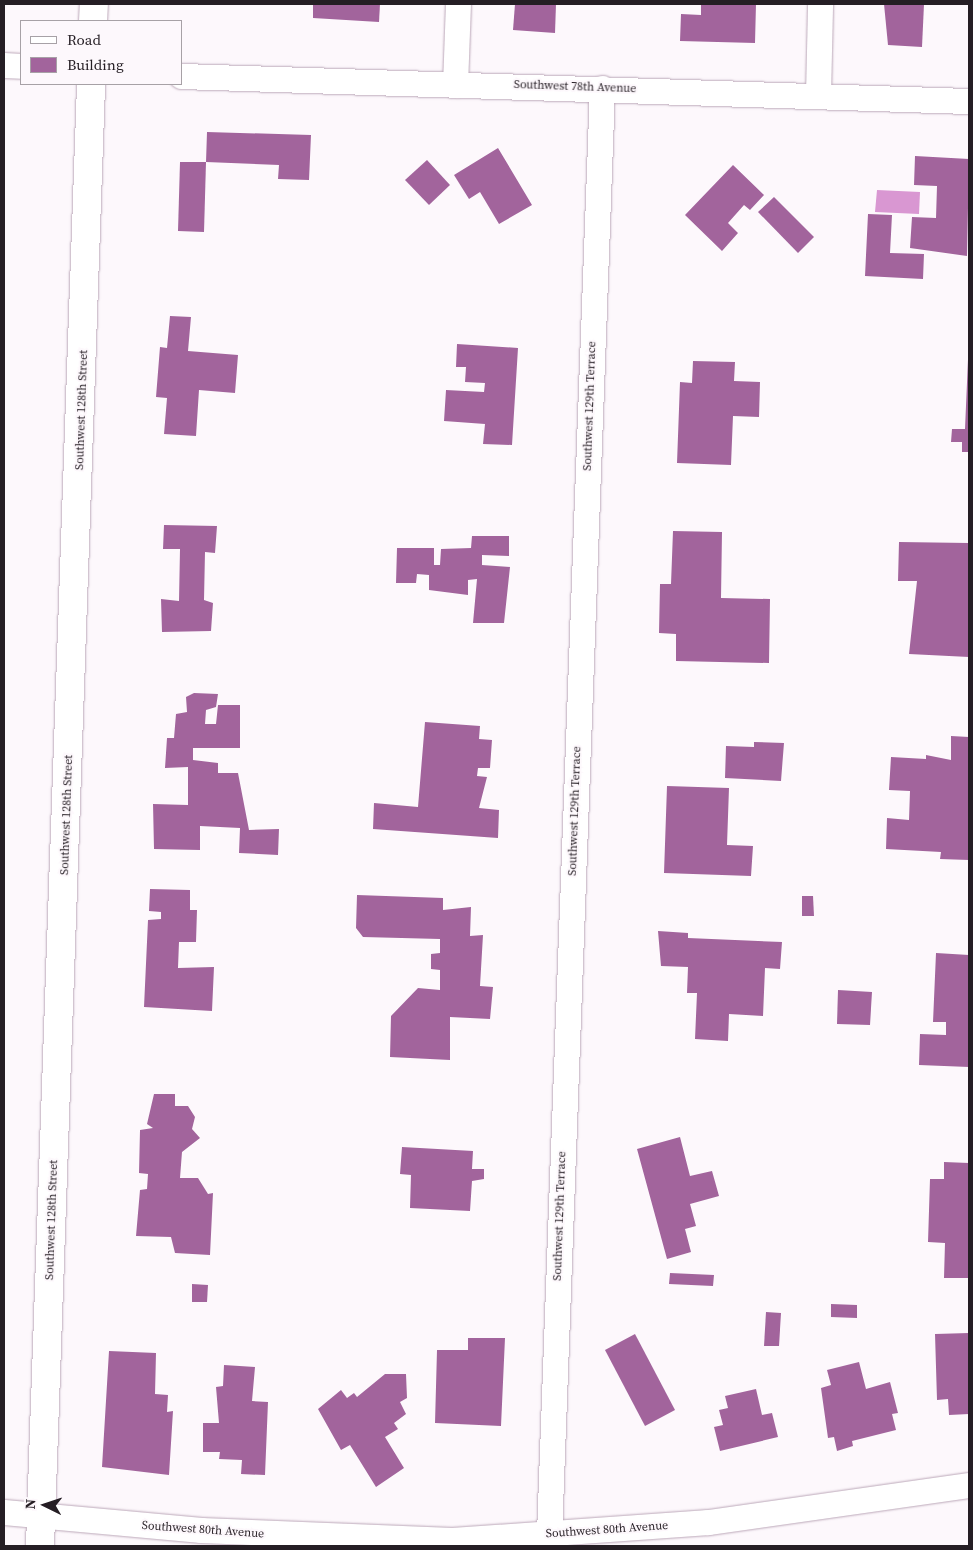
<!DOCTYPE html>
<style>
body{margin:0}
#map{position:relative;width:973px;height:1550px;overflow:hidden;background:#fdf8fc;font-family:"Source Serif 4",serif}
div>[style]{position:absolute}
.water>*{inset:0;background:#d997d2}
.building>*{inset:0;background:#a2649c}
.roads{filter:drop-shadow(0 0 1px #bca8b9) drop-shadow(0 0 1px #bca8b9)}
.minor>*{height:25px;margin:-12.5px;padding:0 12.5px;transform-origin:12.5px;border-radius:12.5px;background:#fff}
.tertiary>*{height:28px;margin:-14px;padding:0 14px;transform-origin:14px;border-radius:14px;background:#fff}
span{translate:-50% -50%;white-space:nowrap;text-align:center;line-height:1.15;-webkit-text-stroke:4px #fdf8fc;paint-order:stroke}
.street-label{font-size:12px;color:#251e24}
.frame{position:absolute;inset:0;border:5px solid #251e24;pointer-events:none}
.legend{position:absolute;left:20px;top:20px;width:162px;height:65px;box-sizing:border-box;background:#fdf8fc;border:1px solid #a7a1a6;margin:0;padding:6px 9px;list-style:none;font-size:15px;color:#251e24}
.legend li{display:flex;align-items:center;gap:10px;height:25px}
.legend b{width:25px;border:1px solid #a7a1a6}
.north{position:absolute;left:20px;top:1480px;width:50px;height:50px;-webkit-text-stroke:4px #fdf8fc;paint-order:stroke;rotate:274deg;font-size:14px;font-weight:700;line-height:20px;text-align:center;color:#251e24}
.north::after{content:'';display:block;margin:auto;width:18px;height:22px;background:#251e24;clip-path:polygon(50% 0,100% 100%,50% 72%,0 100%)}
</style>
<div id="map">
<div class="water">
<div style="clip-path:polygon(877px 190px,920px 192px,919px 214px,875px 212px)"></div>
</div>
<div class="building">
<div style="clip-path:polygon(313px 4px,380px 4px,379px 22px,313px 18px)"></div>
<div style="clip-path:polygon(515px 4px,556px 4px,555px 33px,513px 30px)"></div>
<div style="clip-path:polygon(701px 4px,756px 4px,755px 43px,680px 41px,681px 14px,701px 15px)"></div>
<div style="clip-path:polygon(884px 4px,924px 4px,922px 47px,888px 45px)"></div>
<div style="clip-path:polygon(207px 132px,311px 135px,309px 180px,278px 179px,279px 165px,206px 162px)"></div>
<div style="clip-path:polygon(498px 148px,532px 205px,499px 224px,480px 192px,469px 199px,454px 175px)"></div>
<div style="clip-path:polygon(915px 156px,969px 159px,967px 256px,910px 248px,912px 217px,936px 218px,937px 186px,914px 185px)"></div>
<div style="clip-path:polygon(427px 160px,450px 185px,429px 205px,405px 180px)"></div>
<div style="clip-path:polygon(180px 162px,206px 162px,204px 232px,178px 231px)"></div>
<div style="clip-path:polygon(733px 165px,764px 195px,750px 210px,744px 205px,728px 223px,738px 233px,722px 251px,685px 215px)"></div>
<div style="clip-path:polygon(774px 197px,814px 237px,798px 253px,758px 212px)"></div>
<div style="clip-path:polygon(868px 214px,892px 215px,890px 253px,924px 254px,923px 279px,865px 276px)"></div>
<div style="clip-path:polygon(170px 316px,191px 317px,188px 351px,238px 355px,235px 393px,199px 390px,196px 436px,164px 434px,167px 398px,156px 397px,160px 347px,167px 348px)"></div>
<div style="clip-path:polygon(457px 344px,518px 348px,512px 445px,483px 444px,485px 424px,444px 421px,446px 390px,484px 392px,485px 383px,465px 382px,466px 367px,456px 367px)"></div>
<div style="clip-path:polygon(968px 359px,969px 359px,969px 452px,962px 452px,962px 442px,951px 442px,952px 429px,965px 429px)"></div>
<div style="clip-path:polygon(693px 361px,735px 362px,734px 381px,760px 382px,759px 417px,733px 416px,731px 465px,677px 463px,680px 382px,692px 383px)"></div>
<div style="clip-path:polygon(164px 525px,217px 526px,215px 553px,205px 552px,204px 600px,213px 603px,211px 631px,162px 632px,161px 599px,179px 601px,180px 549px,163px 549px)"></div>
<div style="clip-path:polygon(673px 531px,722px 532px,721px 598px,770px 599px,769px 663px,676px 661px,676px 634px,659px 633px,660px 584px,671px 584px)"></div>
<div style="clip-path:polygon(472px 536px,509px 536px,509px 556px,482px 555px,482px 565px,510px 567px,504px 623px,473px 623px,477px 579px,468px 580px,468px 595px,429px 590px,429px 575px,417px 574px,416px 583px,396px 583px,397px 548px,434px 548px,434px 565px,440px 565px,441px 549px,471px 548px)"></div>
<div style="clip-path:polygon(899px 542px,969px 543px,969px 657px,909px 654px,917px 581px,898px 581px)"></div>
<div style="clip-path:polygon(194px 693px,218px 694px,216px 707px,206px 710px,205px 724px,216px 724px,218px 705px,240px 705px,240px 748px,193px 748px,193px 760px,218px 763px,218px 773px,238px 773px,249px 830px,279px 829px,278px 855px,239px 853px,240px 828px,200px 826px,200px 850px,154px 849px,153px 804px,188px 805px,188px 767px,165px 768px,167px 738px,174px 738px,176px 714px,187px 712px,186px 697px)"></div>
<div style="clip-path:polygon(425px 722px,480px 726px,479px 739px,492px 740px,490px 768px,478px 768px,477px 776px,487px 777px,479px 808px,499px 810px,498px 838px,373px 829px,374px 803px,418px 807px)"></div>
<div style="clip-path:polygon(951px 736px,969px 737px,969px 860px,940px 859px,941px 852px,886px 849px,887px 818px,909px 820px,910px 791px,889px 790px,891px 757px,926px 759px,926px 755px,951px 760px)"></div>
<div style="clip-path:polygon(754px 742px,784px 743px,781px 781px,725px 778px,726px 746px,754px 747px)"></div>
<div style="clip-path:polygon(667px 786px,729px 788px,727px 845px,753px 846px,751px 876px,664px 873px)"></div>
<div style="clip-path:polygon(150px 889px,190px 890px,190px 910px,197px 910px,196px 942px,179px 942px,178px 968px,214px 967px,212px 1011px,144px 1007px,148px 920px,161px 919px,161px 912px,149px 911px)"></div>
<div style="clip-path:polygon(357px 895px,443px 898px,443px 910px,471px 907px,470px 936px,483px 935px,480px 986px,493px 987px,490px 1019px,450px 1017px,450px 1060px,390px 1057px,391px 1016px,418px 988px,440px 990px,440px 970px,431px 969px,431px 954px,440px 953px,440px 939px,363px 937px,356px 928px)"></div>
<div style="clip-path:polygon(802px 896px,813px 896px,814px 916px,802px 916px)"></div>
<div style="clip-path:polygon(658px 931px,688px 933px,688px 938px,782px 942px,780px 969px,765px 968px,763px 1016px,729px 1014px,728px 1041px,695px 1039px,697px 993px,687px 993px,688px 967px,661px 966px)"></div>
<div style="clip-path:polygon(936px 953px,969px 955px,969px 1067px,919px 1065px,920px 1034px,946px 1035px,946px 1022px,933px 1022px)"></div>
<div style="clip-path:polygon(838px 990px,872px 992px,870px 1025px,837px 1024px)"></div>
<div style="clip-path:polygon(154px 1094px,175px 1094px,175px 1106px,188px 1106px,195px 1117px,192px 1129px,200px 1138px,182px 1152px,180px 1178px,198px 1178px,208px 1194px,213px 1193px,210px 1255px,175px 1253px,171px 1237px,136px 1236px,140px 1190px,147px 1189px,148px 1174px,139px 1173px,140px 1130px,153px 1128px,147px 1124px)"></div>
<div style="clip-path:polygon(680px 1137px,690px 1176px,712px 1171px,719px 1196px,690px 1204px,696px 1226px,685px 1229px,691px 1252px,667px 1259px,637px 1149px)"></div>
<div style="clip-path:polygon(402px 1147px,473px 1151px,472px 1169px,484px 1169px,484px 1179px,472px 1181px,470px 1211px,410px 1208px,411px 1175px,400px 1174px)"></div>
<div style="clip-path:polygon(944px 1162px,969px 1163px,969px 1278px,944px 1278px,945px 1243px,928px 1242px,930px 1179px,944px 1179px)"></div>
<div style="clip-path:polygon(670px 1273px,714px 1275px,713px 1286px,669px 1284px)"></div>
<div style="clip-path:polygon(192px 1284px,208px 1285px,207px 1302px,192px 1302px)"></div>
<div style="clip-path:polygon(831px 1304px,857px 1305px,857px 1318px,831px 1317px)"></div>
<div style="clip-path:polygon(766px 1312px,781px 1313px,779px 1346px,764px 1346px)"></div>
<div style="clip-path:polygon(969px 1333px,969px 1414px,949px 1415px,948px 1399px,937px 1400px,935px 1334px)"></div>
<div style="clip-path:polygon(635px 1334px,675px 1410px,645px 1426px,605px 1350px)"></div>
<div style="clip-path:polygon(468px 1338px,505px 1338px,501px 1426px,435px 1423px,437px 1350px,468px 1350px)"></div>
<div style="clip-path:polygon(109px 1351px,156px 1353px,155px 1394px,168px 1395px,167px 1412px,173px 1411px,169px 1475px,102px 1467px)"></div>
<div style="clip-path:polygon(859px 1362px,866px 1389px,890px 1382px,898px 1413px,892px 1414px,896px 1430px,852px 1441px,853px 1446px,837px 1451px,834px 1437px,828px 1438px,821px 1388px,831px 1385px,827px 1370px)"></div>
<div style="clip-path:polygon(224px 1365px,255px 1367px,252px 1401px,268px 1402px,265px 1475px,241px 1474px,242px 1460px,219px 1459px,220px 1452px,203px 1452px,203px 1423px,219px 1423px,216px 1387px,223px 1386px)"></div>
<div style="clip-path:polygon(385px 1374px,406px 1374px,407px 1398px,400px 1402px,406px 1414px,394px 1423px,398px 1429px,385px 1437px,404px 1468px,376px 1487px,350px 1445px,341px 1450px,318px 1409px,341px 1390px,347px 1398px,354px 1393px,357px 1397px)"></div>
<div style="clip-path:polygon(756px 1389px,762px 1415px,772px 1413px,778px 1437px,720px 1451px,714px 1427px,723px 1425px,719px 1410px,728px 1408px,725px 1396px)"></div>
</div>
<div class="roads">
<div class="minor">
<div style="left:4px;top:65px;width:17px;rotate:3deg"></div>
<div style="left:181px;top:76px;width:788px;rotate:1.82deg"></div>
<div style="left:455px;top:85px;width:81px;rotate:-87.9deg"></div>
<div style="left:818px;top:95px;width:91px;rotate:-88.7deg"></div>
<div style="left:4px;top:1512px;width:198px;rotate:5.2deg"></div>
<div style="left:201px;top:1530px;width:251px;rotate:2.3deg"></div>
<div style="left:452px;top:1540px;width:257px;rotate:-4deg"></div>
<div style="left:708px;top:1522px;width:264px;rotate:-8.1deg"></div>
<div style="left:549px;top:1534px;width:1447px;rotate:-87.9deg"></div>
</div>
<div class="tertiary">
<div style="left:93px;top:21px;width:17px;rotate:-87deg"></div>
<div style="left:40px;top:1546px;width:1463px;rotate:-88deg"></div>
</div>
</div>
<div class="street-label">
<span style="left:575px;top:87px;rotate:2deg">Southwest 78th Avenue</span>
<span style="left:590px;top:406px;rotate:-88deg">Southwest 129th Terrace</span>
<span style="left:82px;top:410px;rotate:-88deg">Southwest 128th Street</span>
<span style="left:575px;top:811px;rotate:-88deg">Southwest 129th Terrace</span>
<span style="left:67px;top:815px;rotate:-88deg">Southwest 128th Street</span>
<span style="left:560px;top:1216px;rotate:-88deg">Southwest 129th Terrace</span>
<span style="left:52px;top:1220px;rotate:-88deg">Southwest 128th Street</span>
<span style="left:203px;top:1530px;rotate:4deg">Southwest 80th Avenue</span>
<span style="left:607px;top:1530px;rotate:-4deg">Southwest 80th Avenue</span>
</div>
<div class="frame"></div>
<ul class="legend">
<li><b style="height:6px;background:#fff"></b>Road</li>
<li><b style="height:14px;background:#a2649c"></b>Building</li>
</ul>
<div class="north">N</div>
</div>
